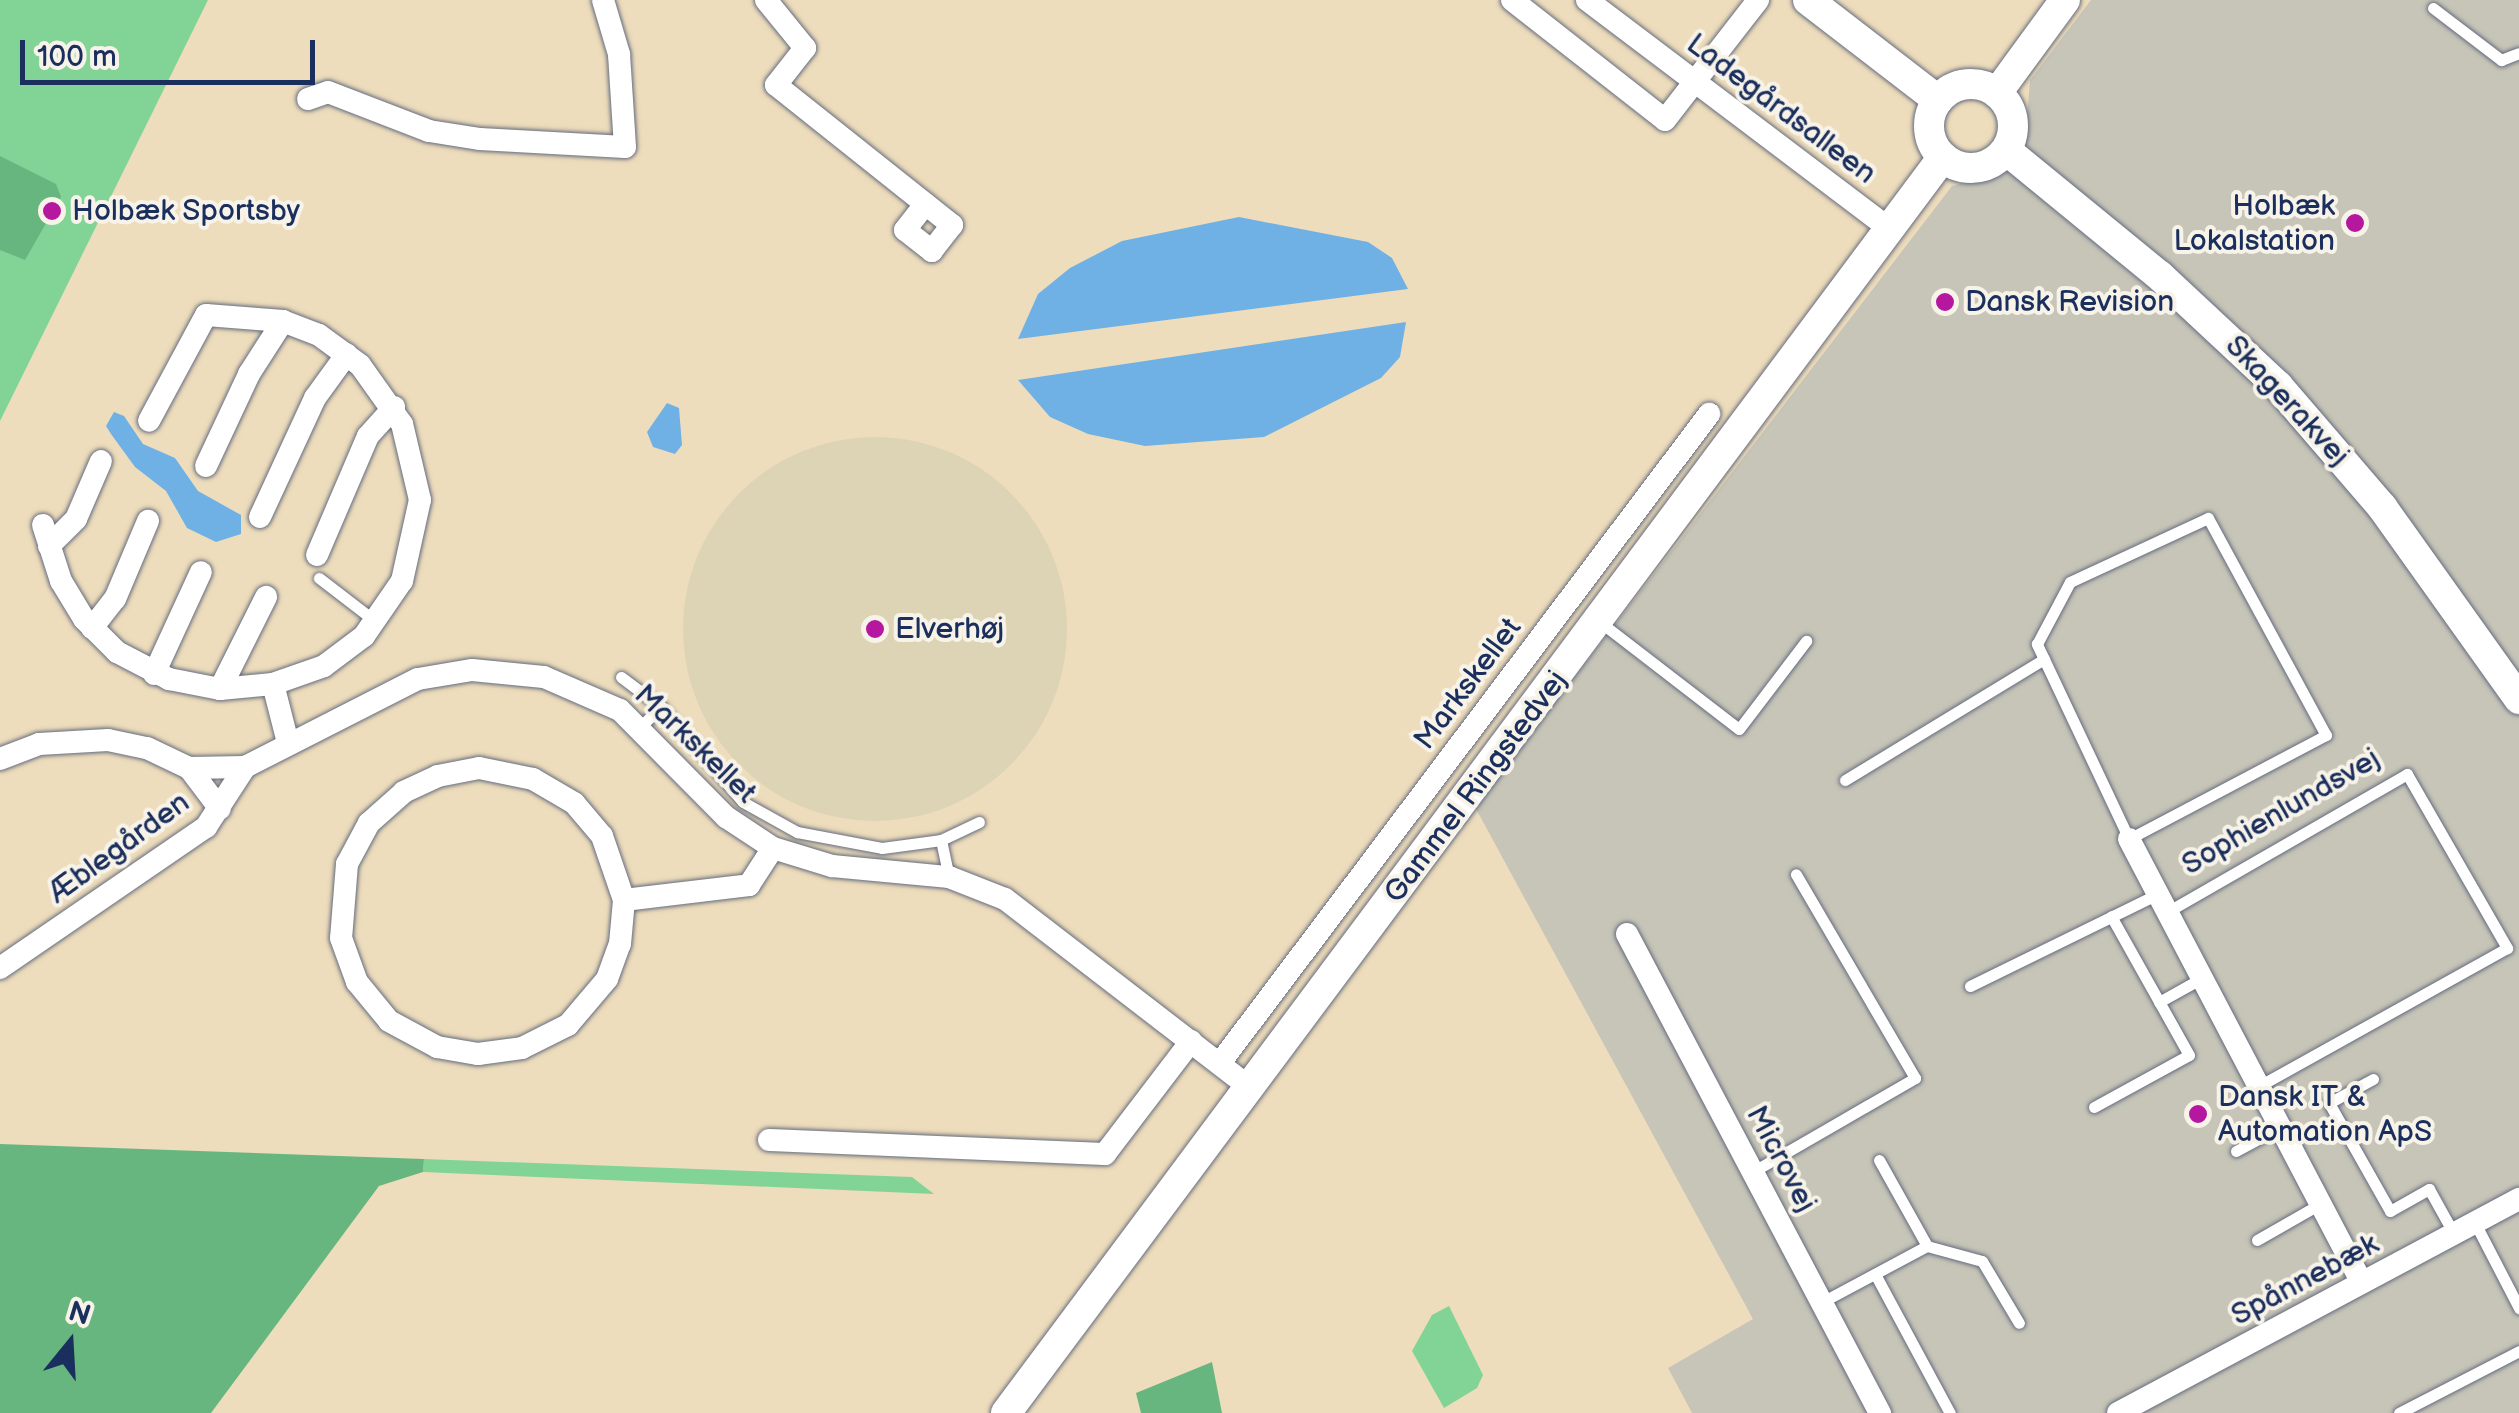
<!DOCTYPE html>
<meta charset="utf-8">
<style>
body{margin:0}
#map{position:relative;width:2519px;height:1413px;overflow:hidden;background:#eeddbc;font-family:"Balsamiq Sans",sans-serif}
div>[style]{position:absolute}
.built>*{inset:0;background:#ddd4b6}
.round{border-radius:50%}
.industrial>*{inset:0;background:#c7c5b8}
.green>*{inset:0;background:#81d496}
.forest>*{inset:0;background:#68b67f}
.water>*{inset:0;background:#6fb1e4}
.roads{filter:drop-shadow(0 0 2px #656c7f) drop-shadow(0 0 2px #656c7f)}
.lane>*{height:11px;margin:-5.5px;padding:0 5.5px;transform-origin:5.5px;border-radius:5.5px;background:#fff}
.street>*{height:22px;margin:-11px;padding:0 11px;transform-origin:11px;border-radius:11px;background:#fff}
.secondary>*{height:30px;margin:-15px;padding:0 15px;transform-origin:15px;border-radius:15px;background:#fff}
.secondary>.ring{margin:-15px;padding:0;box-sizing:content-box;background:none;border:30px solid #fff;border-radius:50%}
.dots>*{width:28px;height:28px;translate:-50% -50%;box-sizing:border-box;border:5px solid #f7f3e8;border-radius:50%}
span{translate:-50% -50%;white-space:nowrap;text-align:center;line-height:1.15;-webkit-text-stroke:8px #f7f3e8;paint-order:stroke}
.street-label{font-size:30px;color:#1b2f5e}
.poi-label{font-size:30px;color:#1b2f5e}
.right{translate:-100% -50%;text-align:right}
.left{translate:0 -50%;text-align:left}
.north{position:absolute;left:20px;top:1293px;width:100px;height:100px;-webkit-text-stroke:8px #f7f3e8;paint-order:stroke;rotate:18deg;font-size:28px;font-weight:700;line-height:40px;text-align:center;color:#1b2f5e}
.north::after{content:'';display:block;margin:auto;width:35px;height:45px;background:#1b2f5e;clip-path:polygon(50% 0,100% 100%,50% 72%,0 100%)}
.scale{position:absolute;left:20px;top:40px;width:295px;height:45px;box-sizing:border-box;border:5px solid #1b2f5e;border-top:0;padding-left:12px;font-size:30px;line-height:35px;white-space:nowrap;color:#1b2f5e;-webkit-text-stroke:8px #f7f3e8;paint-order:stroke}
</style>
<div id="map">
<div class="built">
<div class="round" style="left:683px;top:437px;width:384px;height:384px"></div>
</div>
<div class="industrial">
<div style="clip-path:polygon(2091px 0,2519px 0,2519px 1413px,1692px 1413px,1668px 1368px,1753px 1319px,1475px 807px,1952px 186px,2000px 173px,2025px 143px,2030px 80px)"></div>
</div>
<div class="green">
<div style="clip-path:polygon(0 0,208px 0,0 421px)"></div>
<div style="clip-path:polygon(424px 1159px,912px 1177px,934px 1194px,423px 1172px)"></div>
<div style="clip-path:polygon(1449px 1306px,1483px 1375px,1477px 1388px,1444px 1408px,1412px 1351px,1432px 1315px)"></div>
</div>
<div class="forest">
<div style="clip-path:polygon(0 156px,56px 184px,61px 197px,25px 260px,0 250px)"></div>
<div style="clip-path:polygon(0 1144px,424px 1159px,423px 1172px,379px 1186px,211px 1413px,0 1413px)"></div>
<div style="clip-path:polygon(1212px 1362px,1222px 1413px,1141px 1413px,1136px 1393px)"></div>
</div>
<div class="water">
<div style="clip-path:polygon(1239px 217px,1368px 242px,1392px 258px,1408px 289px,1018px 339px,1038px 294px,1070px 268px,1122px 241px)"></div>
<div style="clip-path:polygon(1406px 322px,1400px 357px,1381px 378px,1264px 437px,1145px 446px,1088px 434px,1050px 417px,1018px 380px)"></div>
<div style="clip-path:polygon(667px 403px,679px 408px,682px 445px,675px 454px,653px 447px,647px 432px)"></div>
<div style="clip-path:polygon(114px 412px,124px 416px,143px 444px,175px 458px,198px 491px,241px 515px,241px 534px,216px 542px,187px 528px,166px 491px,135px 467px,111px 434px,106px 426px)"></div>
</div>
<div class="roads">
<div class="lane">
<div style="left:2433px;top:8px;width:86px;rotate:37.4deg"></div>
<div style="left:2501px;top:60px;width:19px;rotate:-21deg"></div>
<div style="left:2208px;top:518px;width:247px;rotate:61.5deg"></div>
<div style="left:2326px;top:735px;width:223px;rotate:152.2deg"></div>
<div style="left:2129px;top:839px;width:216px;rotate:-115.3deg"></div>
<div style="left:2037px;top:644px;width:70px;rotate:-62deg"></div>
<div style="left:2070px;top:582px;width:152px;rotate:-24.9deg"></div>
<div style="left:319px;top:578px;width:71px;rotate:37.5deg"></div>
<div style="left:1600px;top:622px;width:175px;rotate:37.6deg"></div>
<div style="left:1739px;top:729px;width:111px;rotate:-52.7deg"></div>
<div style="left:621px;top:677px;width:50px;rotate:36.9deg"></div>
<div style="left:641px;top:726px;width:28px;rotate:-44deg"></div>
<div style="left:661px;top:707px;width:125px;rotate:49.2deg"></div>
<div style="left:743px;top:802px;width:62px;rotate:29.1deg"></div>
<div style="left:797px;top:832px;width:86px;rotate:10.7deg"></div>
<div style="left:882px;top:848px;width:60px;rotate:-7.7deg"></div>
<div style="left:941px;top:840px;width:38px;rotate:78deg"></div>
<div style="left:1845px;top:780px;width:233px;rotate:-31.3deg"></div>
<div style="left:941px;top:840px;width:42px;rotate:-25.3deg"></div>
<div style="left:2167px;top:912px;width:277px;rotate:-29.9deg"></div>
<div style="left:2407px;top:774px;width:201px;rotate:60.1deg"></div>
<div style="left:2507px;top:948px;width:284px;rotate:150.9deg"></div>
<div style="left:1970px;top:986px;width:209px;rotate:-26.1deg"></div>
<div style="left:2159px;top:1002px;width:49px;rotate:-29.2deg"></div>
<div style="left:2373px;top:1079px;width:50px;rotate:151.4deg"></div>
<div style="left:2329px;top:1103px;width:124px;rotate:60.5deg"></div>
<div style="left:2390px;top:1211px;width:45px;rotate:-29.4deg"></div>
<div style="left:2429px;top:1189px;width:51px;rotate:60.9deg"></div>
<div style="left:2094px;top:1107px;width:108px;rotate:-28.7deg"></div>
<div style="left:2189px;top:1055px;width:159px;rotate:-119.3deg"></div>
<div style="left:2236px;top:1151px;width:50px;rotate:-28.6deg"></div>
<div style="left:1879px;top:1160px;width:98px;rotate:60.8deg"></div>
<div style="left:1927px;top:1246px;width:57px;rotate:15.3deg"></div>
<div style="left:1982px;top:1261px;width:72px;rotate:59.2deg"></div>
<div style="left:1754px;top:1171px;width:186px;rotate:-30deg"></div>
<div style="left:1915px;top:1078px;width:236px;rotate:-120.3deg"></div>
<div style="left:2475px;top:1223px;width:96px;rotate:62.6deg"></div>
<div style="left:2257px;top:1240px;width:73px;rotate:-29.7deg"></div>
<div style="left:1875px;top:1274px;width:158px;rotate:61.7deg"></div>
<div style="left:1822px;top:1302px;width:119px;rotate:-28.1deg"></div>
<div style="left:2399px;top:1413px;width:135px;rotate:-27.3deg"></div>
</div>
<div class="street">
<div style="left:766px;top:0;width:62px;rotate:50.9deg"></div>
<div style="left:805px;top:48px;width:47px;rotate:128.1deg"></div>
<div style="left:776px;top:85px;width:225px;rotate:38.5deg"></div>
<div style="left:952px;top:225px;width:33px;rotate:128deg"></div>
<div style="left:932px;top:251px;width:34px;rotate:-142deg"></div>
<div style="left:905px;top:230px;width:33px;rotate:-52deg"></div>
<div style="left:1512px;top:0;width:194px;rotate:38.1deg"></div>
<div style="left:1665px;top:120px;width:152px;rotate:-52.2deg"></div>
<div style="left:1587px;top:0;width:380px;rotate:37.1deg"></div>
<div style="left:308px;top:99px;width:21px;rotate:-19deg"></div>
<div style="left:328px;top:92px;width:108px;rotate:21.1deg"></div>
<div style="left:429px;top:131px;width:52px;rotate:8.9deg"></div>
<div style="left:480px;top:139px;width:145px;rotate:3.2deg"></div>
<div style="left:625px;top:147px;width:93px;rotate:-93.7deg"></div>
<div style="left:619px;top:54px;width:56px;rotate:-106.5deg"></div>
<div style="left:206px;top:466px;width:102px;rotate:-64.9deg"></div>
<div style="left:249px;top:374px;width:63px;rotate:-57.3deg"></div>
<div style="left:260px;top:517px;width:131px;rotate:-65.2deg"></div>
<div style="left:315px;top:398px;width:54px;rotate:-54deg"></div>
<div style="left:43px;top:525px;width:59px;rotate:72.2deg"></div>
<div style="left:61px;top:581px;width:44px;rotate:58.8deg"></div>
<div style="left:84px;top:619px;width:47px;rotate:45deg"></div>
<div style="left:117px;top:652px;width:59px;rotate:27.4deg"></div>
<div style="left:169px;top:679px;width:52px;rotate:11.1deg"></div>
<div style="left:220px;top:689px;width:53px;rotate:-5.4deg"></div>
<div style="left:273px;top:684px;width:54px;rotate:-19.4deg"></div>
<div style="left:324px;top:666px;width:50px;rotate:-36.9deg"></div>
<div style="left:364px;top:636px;width:67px;rotate:-55.4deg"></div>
<div style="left:402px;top:581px;width:83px;rotate:-77.5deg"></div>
<div style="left:420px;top:500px;width:78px;rotate:-103.3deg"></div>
<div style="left:402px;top:424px;width:72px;rotate:-125.4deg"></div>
<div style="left:360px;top:365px;width:51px;rotate:-143.8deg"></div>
<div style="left:319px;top:335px;width:39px;rotate:-159deg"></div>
<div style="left:283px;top:321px;width:77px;rotate:-175.5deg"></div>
<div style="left:206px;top:315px;width:120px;rotate:118.3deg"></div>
<div style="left:49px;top:546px;width:38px;rotate:-45deg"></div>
<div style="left:76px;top:519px;width:63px;rotate:-66.7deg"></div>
<div style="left:317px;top:555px;width:129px;rotate:-66.8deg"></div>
<div style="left:368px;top:436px;width:39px;rotate:-48deg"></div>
<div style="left:92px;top:628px;width:37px;rotate:-52deg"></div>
<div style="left:115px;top:599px;width:85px;rotate:-67.1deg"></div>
<div style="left:154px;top:674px;width:112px;rotate:-65.3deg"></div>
<div style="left:273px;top:684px;width:61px;rotate:75.7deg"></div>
<div style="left:220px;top:689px;width:103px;rotate:-63.4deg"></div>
<div style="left:0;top:759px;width:42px;rotate:-21deg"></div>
<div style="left:39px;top:744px;width:69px;rotate:-3.3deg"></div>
<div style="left:108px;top:740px;width:40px;rotate:12deg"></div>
<div style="left:147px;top:748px;width:47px;rotate:25.5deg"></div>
<div style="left:189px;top:768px;width:56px;rotate:-1deg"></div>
<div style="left:245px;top:767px;width:194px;rotate:-27deg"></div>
<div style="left:418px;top:679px;width:55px;rotate:-9.5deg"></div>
<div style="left:472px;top:670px;width:72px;rotate:5.6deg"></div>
<div style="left:544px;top:677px;width:83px;rotate:23.5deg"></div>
<div style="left:620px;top:710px;width:151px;rotate:45.3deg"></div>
<div style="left:726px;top:817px;width:56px;rotate:33.4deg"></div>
<div style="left:773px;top:848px;width:62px;rotate:17deg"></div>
<div style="left:832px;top:866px;width:118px;rotate:5.4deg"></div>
<div style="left:949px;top:877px;width:60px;rotate:21.4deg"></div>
<div style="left:1005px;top:899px;width:309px;rotate:37.6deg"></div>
<div style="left:189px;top:768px;width:51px;rotate:52.9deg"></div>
<div style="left:2129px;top:839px;width:501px;rotate:62.31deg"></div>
<div style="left:624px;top:900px;width:68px;rotate:-109deg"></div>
<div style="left:602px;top:836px;width:43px;rotate:-130.3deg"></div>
<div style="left:574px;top:803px;width:48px;rotate:-149.7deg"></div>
<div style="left:533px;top:779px;width:55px;rotate:-168.5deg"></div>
<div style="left:479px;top:768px;width:42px;rotate:169deg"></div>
<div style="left:438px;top:776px;width:38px;rotate:155deg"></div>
<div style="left:404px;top:792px;width:47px;rotate:138.5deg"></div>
<div style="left:369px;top:823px;width:47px;rotate:118.2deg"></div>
<div style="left:347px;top:864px;width:74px;rotate:94.6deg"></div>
<div style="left:341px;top:938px;width:47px;rotate:70deg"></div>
<div style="left:357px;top:982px;width:50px;rotate:50.6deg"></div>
<div style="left:389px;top:1021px;width:55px;rotate:28.4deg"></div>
<div style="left:437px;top:1047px;width:42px;rotate:9.7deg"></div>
<div style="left:478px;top:1054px;width:44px;rotate:-7.8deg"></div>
<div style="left:522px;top:1048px;width:51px;rotate:-26.6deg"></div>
<div style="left:568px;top:1025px;width:60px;rotate:-49.7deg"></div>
<div style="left:607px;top:979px;width:37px;rotate:-70deg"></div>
<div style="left:620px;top:944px;width:44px;rotate:-84.8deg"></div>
<div style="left:624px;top:900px;width:126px;rotate:-6.8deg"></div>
<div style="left:749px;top:885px;width:44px;rotate:-57deg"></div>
<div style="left:1627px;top:934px;width:542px;rotate:62.16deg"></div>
<div style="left:0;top:968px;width:250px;rotate:-34.4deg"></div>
<div style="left:206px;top:827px;width:72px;rotate:-57deg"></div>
<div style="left:1220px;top:1063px;width:813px;rotate:-53deg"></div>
<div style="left:769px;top:1140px;width:336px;rotate:2.4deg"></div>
<div style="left:1105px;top:1154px;width:142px;rotate:-52.7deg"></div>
<div style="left:2118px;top:1413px;width:455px;rotate:-28.1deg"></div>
</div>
<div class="secondary">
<div style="left:1808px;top:0;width:164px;rotate:37.6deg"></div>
<div class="ring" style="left:1929px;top:84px;width:54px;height:54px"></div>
<div style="left:1997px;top:93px;width:115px;rotate:-53.8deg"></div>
<div style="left:2006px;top:150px;width:199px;rotate:39.3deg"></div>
<div style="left:2160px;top:276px;width:161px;rotate:43deg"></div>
<div style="left:2278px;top:386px;width:160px;rotate:49.3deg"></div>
<div style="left:2382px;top:507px;width:236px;rotate:54.5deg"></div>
<div style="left:1006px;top:1413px;width:1567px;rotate:-53.28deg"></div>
</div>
</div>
<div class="dots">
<div style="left:52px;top:211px;background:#b5179e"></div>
<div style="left:2355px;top:223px;background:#b5179e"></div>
<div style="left:1945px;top:302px;background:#b5179e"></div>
<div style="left:875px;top:629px;background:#b5179e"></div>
<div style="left:2198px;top:1114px;background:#b5179e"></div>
</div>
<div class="street-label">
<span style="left:1781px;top:109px;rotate:37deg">Ladegårdsalleen</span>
<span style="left:2287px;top:401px;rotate:47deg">Skagerakvej</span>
<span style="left:1468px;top:684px;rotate:-53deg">Markskellet</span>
<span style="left:695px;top:744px;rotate:44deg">Markskellet</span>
<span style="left:1476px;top:787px;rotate:-53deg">Gammel Ringstedvej</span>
<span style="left:2281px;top:812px;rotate:-30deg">Sophienlundsvej</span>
<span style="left:119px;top:848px;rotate:-36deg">Æblegården</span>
<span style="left:1781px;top:1159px;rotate:62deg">Microvej</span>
<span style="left:2305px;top:1280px;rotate:-28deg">Spånnebæk</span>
</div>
<div class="poi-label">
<span class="right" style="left:2335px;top:223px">Holbæk<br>Lokalstation</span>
<span class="left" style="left:72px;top:211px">Holbæk Sportsby</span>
<span class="left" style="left:1965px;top:302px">Dansk Revision</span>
<span class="left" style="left:895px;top:629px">Elverhøj</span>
<span class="left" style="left:2218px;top:1114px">Dansk IT &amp;<br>Automation ApS</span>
</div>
<div class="north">N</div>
<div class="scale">100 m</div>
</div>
